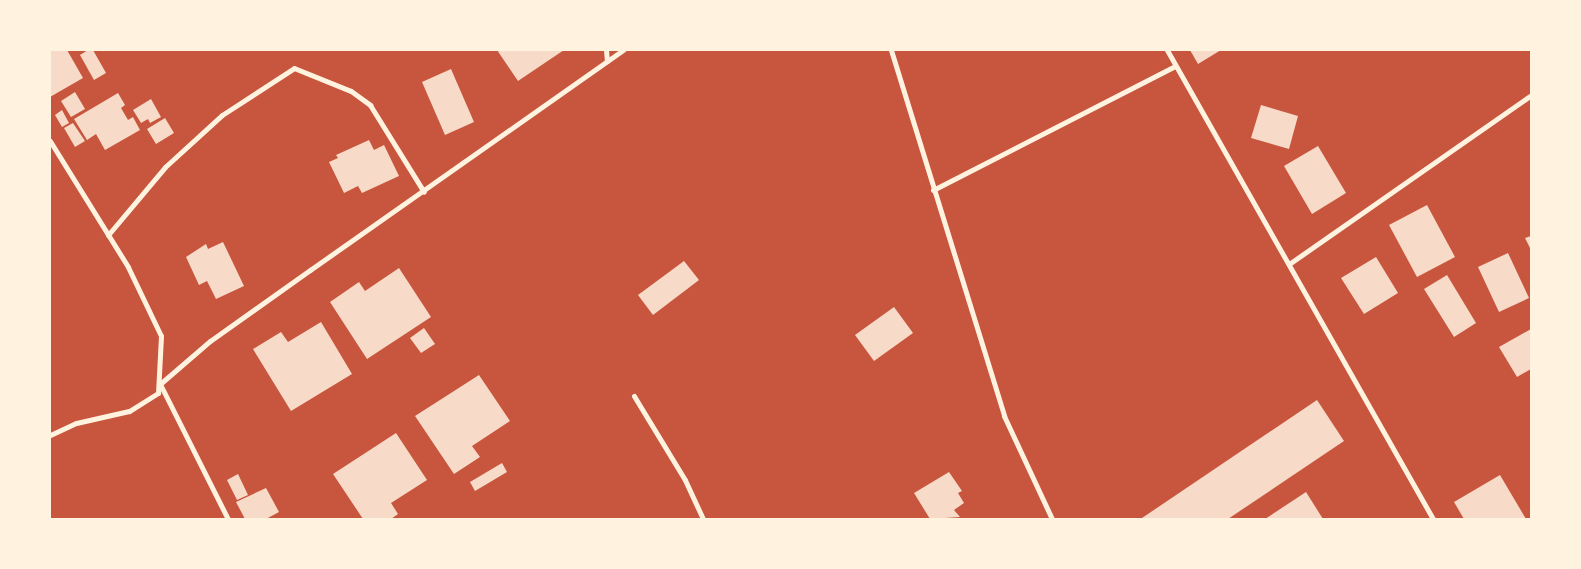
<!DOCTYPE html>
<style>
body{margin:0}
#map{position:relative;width:1581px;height:569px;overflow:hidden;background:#c8553d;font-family:Cabin,sans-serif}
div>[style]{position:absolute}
.building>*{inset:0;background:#f7dbc8}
.minor>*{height:5px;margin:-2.5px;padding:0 2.5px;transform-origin:2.5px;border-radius:2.5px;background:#fff3e0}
span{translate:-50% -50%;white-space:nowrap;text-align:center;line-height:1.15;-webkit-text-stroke:5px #fff3e0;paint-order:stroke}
.frame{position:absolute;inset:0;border:51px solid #fff3e0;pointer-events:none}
</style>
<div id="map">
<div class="building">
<div style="clip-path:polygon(50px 50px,67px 50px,83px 78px,50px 97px)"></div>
<div style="clip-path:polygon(88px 50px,93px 50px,106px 73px,94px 80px,80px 55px)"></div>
<div style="clip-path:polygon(497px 50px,564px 50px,518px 81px)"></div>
<div style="clip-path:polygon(1190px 50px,1221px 50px,1198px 64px)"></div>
<div style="clip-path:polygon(451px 69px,474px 122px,445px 135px,422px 82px)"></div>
<div style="clip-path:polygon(75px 92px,85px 109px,71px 117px,61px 101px)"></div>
<div style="clip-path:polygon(118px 93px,125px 105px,121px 108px,128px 120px,133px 117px,140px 130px,105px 150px,96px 134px,87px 140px,74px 119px)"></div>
<div style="clip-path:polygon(151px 99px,161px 117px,150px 123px,148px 119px,141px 123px,133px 110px)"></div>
<div style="clip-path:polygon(1261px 105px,1298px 116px,1289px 149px,1251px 138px)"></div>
<div style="clip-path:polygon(62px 110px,69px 123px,62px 127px,55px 115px)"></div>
<div style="clip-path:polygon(165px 118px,174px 133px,156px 144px,147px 129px)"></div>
<div style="clip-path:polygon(73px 123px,85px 141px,75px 147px,64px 128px)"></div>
<div style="clip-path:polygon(369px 140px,374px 150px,384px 145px,399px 176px,362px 193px,358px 186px,344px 193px,329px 162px,338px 158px,336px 155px)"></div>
<div style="clip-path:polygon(1318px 146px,1346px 193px,1312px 214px,1284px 166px)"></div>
<div style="clip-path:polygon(1427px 205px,1455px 257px,1417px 277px,1389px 225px)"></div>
<div style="clip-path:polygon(1531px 236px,1531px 250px,1525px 238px)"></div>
<div style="clip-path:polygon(223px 242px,244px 286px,216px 299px,207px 281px,199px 285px,186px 257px,206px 244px,208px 249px)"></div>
<div style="clip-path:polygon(1508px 253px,1529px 298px,1499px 312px,1478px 267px)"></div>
<div style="clip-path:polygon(1376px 257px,1398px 293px,1364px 314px,1341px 278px)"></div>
<div style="clip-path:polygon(684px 261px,699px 280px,653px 315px,638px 295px)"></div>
<div style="clip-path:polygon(399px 268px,431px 317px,367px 359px,330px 302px,359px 282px,365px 291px)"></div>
<div style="clip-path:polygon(1447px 275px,1476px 323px,1454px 337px,1424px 289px)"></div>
<div style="clip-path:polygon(894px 307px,913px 333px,874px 361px,855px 335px)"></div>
<div style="clip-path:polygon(321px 322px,352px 374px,291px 411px,253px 349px,281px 332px,288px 342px)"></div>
<div style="clip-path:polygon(424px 328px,435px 344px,421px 353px,410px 338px)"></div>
<div style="clip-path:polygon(1531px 329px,1531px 369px,1517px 377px,1499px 347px)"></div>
<div style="clip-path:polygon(479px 375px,510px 421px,472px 446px,480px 457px,454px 474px,415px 416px)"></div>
<div style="clip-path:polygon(1317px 400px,1344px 441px,1228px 519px,1142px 518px)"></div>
<div style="clip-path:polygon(396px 433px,427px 480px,391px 503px,398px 514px,391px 519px,363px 519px,333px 474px)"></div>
<div style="clip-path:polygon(502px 463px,507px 472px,475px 491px,470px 482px)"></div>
<div style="clip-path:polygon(949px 472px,962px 491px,958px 493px,964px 503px,954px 510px,960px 517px,930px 519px,914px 493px)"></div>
<div style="clip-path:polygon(238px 474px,248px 495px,237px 500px,227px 480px)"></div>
<div style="clip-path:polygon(1500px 475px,1526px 519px,1464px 519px,1454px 502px)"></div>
<div style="clip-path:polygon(266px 488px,279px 512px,266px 519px,245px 519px,236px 502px)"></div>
<div style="clip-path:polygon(1306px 492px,1323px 519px,1265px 519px)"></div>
</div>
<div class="minor">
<div style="left:606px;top:50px;width:11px;rotate:85deg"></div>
<div style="left:891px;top:50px;width:383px;rotate:72.8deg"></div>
<div style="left:1004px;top:416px;width:114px;rotate:65deg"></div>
<div style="left:1167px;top:50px;width:539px;rotate:60.44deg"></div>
<div style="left:50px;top:141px;width:148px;rotate:58.2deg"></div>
<div style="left:128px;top:267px;width:76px;rotate:64.4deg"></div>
<div style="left:161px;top:336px;width:57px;rotate:93deg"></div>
<div style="left:158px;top:393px;width:34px;rotate:148deg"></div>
<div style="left:129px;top:411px;width:54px;rotate:167.2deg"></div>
<div style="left:76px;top:423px;width:29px;rotate:155deg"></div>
<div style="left:933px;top:190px;width:272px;rotate:-27.1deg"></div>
<div style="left:108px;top:235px;width:89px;rotate:-50deg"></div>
<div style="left:165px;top:167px;width:77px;rotate:-42.4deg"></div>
<div style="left:222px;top:115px;width:86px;rotate:-33.1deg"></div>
<div style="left:294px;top:68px;width:61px;rotate:22deg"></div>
<div style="left:351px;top:91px;width:24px;rotate:36deg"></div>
<div style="left:370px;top:105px;width:102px;rotate:58.2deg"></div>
<div style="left:1289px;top:264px;width:295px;rotate:-34.9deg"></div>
<div style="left:160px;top:384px;width:66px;rotate:-40.7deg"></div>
<div style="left:210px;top:341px;width:123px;rotate:-35.4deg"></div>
<div style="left:310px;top:270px;width:383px;rotate:-35.1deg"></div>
<div style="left:160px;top:384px;width:151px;rotate:63.3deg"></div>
<div style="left:634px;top:396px;width:98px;rotate:58.7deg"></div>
<div style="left:685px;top:480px;width:43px;rotate:65.2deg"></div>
</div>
<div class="frame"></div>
</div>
